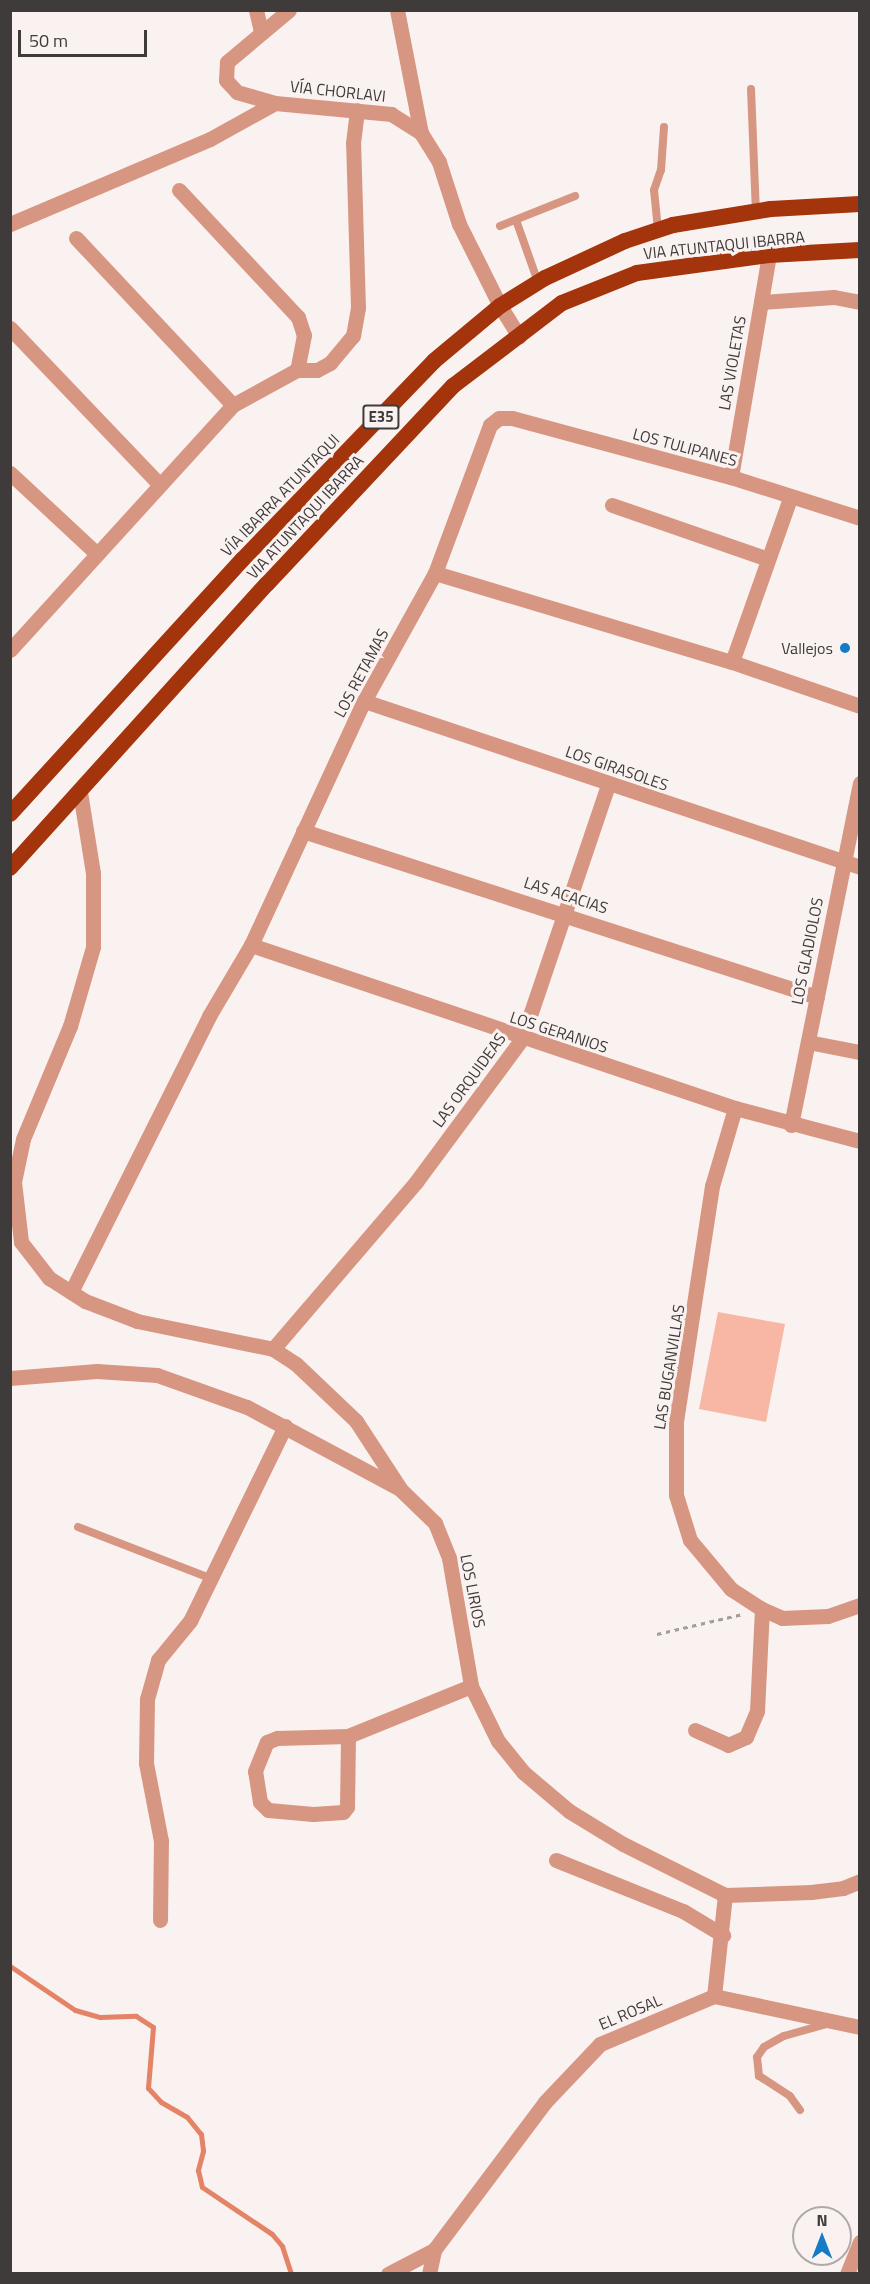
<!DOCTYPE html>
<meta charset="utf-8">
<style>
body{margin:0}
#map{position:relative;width:870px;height:2284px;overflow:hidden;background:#faf2f0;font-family:"Titillium Web",sans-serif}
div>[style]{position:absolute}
.green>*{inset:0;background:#f7b7a4}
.stream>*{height:5px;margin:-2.5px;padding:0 2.5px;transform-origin:2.5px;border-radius:2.5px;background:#e48365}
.path>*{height:3px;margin-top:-1.5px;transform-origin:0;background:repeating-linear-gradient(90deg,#a29d9b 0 4.5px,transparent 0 9px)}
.service>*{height:8px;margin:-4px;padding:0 4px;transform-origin:4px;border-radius:4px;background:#d79682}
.minor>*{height:15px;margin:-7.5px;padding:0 7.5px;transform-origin:7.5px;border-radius:7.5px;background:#d79682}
.trunk>*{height:16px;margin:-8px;padding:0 8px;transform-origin:8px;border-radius:8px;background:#a4340b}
.dots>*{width:16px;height:16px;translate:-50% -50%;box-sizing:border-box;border:3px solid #faf2f0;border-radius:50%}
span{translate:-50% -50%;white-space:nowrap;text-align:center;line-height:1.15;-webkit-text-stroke:6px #faf2f0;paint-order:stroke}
.shield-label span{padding:2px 4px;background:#faf2f0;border:2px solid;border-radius:4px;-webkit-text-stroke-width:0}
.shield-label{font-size:15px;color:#3e3b3a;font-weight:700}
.street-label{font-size:16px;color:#3e3b3a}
.poi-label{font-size:16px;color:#3e3b3a}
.right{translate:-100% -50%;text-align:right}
.frame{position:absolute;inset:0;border:12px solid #3e3b3a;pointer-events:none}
.north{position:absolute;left:792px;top:2206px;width:60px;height:60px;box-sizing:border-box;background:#faf2f0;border:2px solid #afa9a7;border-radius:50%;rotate:0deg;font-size:16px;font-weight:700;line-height:24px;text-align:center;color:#3e3b3a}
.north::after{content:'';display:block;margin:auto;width:21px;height:27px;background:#157bc6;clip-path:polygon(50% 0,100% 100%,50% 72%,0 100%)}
.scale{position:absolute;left:18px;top:30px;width:129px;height:27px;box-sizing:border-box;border:3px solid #3e3b3a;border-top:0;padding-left:8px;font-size:18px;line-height:21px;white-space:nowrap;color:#3e3b3a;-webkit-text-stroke:4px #faf2f0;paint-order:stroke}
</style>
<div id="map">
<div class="green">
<div style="clip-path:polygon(718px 1312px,785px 1324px,766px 1422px,699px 1409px)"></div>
</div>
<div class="stream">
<div style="left:10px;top:1966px;width:78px;rotate:34.1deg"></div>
<div style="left:75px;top:2010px;width:26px;rotate:16deg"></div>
<div style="left:100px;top:2017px;width:36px;rotate:-2deg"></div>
<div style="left:136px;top:2016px;width:20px;rotate:33deg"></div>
<div style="left:153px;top:2027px;width:61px;rotate:94.7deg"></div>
<div style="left:148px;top:2088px;width:19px;rotate:47deg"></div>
<div style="left:161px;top:2102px;width:30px;rotate:30deg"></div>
<div style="left:187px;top:2117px;width:22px;rotate:51deg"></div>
<div style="left:201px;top:2134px;width:17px;rotate:83deg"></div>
<div style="left:203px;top:2151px;width:20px;rotate:105deg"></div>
<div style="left:198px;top:2170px;width:17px;rotate:77deg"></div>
<div style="left:202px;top:2187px;width:84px;rotate:33.9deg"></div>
<div style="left:272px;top:2234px;width:16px;rotate:50deg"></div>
<div style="left:282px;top:2246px;width:29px;rotate:72deg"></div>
</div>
<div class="path">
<div style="left:657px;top:1634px;width:88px;rotate:-13.1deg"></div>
</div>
<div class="service">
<div style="left:751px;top:89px;width:122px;rotate:87.7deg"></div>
<div style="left:516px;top:220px;width:66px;rotate:70.5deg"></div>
<div style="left:500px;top:226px;width:81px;rotate:-21.8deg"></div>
<div style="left:658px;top:230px;width:40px;rotate:-95.7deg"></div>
<div style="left:654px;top:190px;width:21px;rotate:-71deg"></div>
<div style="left:661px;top:170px;width:43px;rotate:-86deg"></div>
<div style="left:78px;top:1527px;width:144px;rotate:21.2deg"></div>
<div style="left:800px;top:2110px;width:17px;rotate:-126deg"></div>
<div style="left:790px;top:2096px;width:37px;rotate:-147deg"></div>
<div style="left:759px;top:2076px;width:19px;rotate:-96deg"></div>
<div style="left:757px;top:2057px;width:12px;rotate:-55deg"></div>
<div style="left:764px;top:2047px;width:23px;rotate:-29deg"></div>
<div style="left:784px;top:2036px;width:51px;rotate:-15.9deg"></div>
</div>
<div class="minor">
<div style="left:256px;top:10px;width:23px;rotate:77deg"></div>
<div style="left:397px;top:10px;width:125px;rotate:79deg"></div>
<div style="left:275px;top:103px;width:40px;rotate:-164deg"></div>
<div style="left:237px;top:92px;width:16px;rotate:-133deg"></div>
<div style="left:226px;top:80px;width:18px;rotate:-87deg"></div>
<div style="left:227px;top:62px;width:81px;rotate:-40deg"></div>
<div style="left:179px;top:190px;width:174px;rotate:46.9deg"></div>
<div style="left:298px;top:317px;width:19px;rotate:72deg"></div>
<div style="left:304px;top:335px;width:36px;rotate:101deg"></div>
<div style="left:10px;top:224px;width:217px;rotate:-23deg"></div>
<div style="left:210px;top:139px;width:74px;rotate:-29deg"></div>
<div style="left:275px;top:103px;width:117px;rotate:5.4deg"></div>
<div style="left:391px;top:114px;width:36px;rotate:32deg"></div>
<div style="left:421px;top:133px;width:34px;rotate:58deg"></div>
<div style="left:439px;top:162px;width:65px;rotate:72.1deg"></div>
<div style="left:459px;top:224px;width:92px;rotate:63.4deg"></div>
<div style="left:500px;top:306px;width:36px;rotate:58deg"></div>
<div style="left:76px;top:238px;width:229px;rotate:46.8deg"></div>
<div style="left:761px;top:302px;width:73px;rotate:-3.9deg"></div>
<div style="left:834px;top:297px;width:26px;rotate:11deg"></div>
<div style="left:10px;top:328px;width:216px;rotate:46.3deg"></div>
<div style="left:10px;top:473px;width:117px;rotate:42.9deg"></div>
<div style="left:731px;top:477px;width:225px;rotate:-80.3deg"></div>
<div style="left:612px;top:505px;width:165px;rotate:19.1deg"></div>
<div style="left:435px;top:573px;width:310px;rotate:16.7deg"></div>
<div style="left:732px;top:662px;width:135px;rotate:19deg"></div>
<div style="left:10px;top:650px;width:331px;rotate:-47.7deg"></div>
<div style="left:233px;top:405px;width:73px;rotate:-28.7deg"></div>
<div style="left:297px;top:370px;width:20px"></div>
<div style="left:317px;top:370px;width:15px;rotate:-28deg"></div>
<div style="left:330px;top:363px;width:35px;rotate:-50deg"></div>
<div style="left:353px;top:336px;width:28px;rotate:-80deg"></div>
<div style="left:358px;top:308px;width:165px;rotate:-91.7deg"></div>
<div style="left:353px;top:143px;width:33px;rotate:-83deg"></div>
<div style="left:732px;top:662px;width:174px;rotate:-70.5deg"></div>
<div style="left:364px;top:701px;width:523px;rotate:18.5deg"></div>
<div style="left:80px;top:792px;width:82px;rotate:80.9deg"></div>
<div style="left:93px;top:873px;width:74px;rotate:90deg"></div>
<div style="left:93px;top:947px;width:82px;rotate:106.2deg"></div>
<div style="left:70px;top:1026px;width:122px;rotate:112.6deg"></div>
<div style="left:23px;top:1139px;width:44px;rotate:101.8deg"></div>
<div style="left:14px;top:1182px;width:60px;rotate:83.3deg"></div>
<div style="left:21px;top:1242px;width:46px;rotate:52.1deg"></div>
<div style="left:49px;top:1278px;width:43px;rotate:32.6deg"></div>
<div style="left:85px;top:1301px;width:56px;rotate:21deg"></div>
<div style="left:137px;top:1321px;width:139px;rotate:11.6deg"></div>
<div style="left:273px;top:1349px;width:27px;rotate:33deg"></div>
<div style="left:296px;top:1364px;width:83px;rotate:43.5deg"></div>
<div style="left:356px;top:1421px;width:79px;rotate:56.9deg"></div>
<div style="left:303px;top:831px;width:540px;rotate:17.9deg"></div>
<div style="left:251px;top:945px;width:511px;rotate:18.61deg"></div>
<div style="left:735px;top:1108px;width:129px;rotate:14.8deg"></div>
<div style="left:808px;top:1042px;width:53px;rotate:10.9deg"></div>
<div style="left:735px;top:1108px;width:81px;rotate:106.4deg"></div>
<div style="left:712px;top:1186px;width:239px;rotate:98.7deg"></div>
<div style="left:676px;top:1422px;width:73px;rotate:90deg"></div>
<div style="left:676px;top:1495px;width:47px;rotate:72.7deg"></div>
<div style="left:690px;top:1540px;width:64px;rotate:50.1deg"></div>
<div style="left:731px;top:1589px;width:37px;rotate:33deg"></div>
<div style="left:762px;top:1609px;width:22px;rotate:24deg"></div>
<div style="left:782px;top:1618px;width:46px;rotate:-2.5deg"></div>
<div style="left:828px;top:1616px;width:34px;rotate:-19deg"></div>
<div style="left:791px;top:1125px;width:349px;rotate:-78.6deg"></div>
<div style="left:71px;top:1292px;width:309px;rotate:-63.4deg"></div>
<div style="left:209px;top:1016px;width:82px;rotate:-59.4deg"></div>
<div style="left:251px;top:945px;width:269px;rotate:-65.2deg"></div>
<div style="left:364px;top:701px;width:146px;rotate:-61deg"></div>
<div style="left:435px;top:573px;width:158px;rotate:-69.6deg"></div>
<div style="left:490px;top:425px;width:11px;rotate:-38deg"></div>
<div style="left:499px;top:418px;width:13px"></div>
<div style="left:512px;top:418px;width:227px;rotate:15.1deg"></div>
<div style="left:731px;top:477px;width:135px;rotate:17.6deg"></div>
<div style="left:273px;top:1349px;width:220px;rotate:-49.4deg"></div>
<div style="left:416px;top:1182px;width:178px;rotate:-53.5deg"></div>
<div style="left:522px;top:1039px;width:268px;rotate:-71.3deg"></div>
<div style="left:10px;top:1378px;width:87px;rotate:-4.6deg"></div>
<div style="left:97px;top:1371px;width:60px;rotate:3.8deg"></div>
<div style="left:157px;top:1375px;width:96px;rotate:19.6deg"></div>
<div style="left:247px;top:1407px;width:174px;rotate:28.2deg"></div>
<div style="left:400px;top:1489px;width:49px;rotate:44.2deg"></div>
<div style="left:435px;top:1523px;width:38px;rotate:68deg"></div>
<div style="left:449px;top:1558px;width:130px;rotate:80.2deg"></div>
<div style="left:471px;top:1686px;width:61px;rotate:63.9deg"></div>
<div style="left:498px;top:1741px;width:40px;rotate:51deg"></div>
<div style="left:523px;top:1772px;width:60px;rotate:40.3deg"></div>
<div style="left:569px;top:1811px;width:63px;rotate:31.4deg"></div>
<div style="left:623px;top:1844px;width:114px;rotate:26.6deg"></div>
<div style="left:695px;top:1730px;width:36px;rotate:24deg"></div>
<div style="left:728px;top:1745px;width:20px;rotate:-24deg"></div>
<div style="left:746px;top:1737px;width:28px;rotate:-67deg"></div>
<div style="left:757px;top:1711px;width:102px;rotate:-87.2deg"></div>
<div style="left:348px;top:1736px;width:71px;rotate:90.8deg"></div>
<div style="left:347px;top:1807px;width:6px;rotate:129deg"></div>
<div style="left:343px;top:1812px;width:30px;rotate:176deg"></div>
<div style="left:313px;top:1814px;width:45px;rotate:-174.9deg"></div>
<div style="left:268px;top:1810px;width:11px;rotate:-135deg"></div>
<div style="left:260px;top:1802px;width:31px;rotate:-99deg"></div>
<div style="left:255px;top:1771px;width:31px;rotate:-68deg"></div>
<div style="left:267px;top:1742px;width:11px;rotate:-22deg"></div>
<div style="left:277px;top:1738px;width:71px;rotate:-1.6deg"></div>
<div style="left:348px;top:1736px;width:133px;rotate:-22.1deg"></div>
<div style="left:556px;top:1860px;width:137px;rotate:21.9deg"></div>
<div style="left:683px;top:1911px;width:47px;rotate:31deg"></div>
<div style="left:160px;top:1920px;width:79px;rotate:-89.3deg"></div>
<div style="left:161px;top:1841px;width:79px;rotate:-100.9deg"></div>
<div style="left:146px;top:1763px;width:64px;rotate:-89.1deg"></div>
<div style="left:147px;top:1699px;width:41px;rotate:-74.2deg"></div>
<div style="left:158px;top:1660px;width:50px;rotate:-50.6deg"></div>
<div style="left:190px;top:1621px;width:217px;rotate:-64deg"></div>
<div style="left:714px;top:1996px;width:149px;rotate:12deg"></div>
<div style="left:388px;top:2274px;width:52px;rotate:-27.6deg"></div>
<div style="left:434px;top:2250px;width:185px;rotate:-53.1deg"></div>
<div style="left:545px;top:2102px;width:80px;rotate:-46.5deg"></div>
<div style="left:600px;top:2044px;width:124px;rotate:-22.8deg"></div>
<div style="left:714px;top:1996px;width:102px;rotate:-83.8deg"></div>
<div style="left:725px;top:1895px;width:86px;rotate:-2deg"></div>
<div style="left:811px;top:1892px;width:32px;rotate:-7deg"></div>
<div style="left:843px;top:1888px;width:18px;rotate:-22deg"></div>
<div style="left:429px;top:2274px;width:25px;rotate:-78deg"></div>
<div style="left:847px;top:2274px;width:35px;rotate:-68deg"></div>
</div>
<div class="trunk">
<div style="left:10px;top:814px;width:345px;rotate:-47.6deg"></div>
<div style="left:243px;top:559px;width:275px;rotate:-46deg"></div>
<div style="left:434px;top:361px;width:86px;rotate:-39.8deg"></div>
<div style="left:500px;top:306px;width:53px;rotate:-31.9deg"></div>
<div style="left:545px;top:278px;width:88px;rotate:-24.8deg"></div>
<div style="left:625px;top:241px;width:51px;rotate:-18.4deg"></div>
<div style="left:673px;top:225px;width:99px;rotate:-9.3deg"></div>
<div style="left:771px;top:209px;width:89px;rotate:-3.2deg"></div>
<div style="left:10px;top:868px;width:383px;rotate:-47.9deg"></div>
<div style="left:267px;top:584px;width:272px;rotate:-46.8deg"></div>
<div style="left:453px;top:386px;width:137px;rotate:-37.3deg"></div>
<div style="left:562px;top:303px;width:81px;rotate:-21.8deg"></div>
<div style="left:637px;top:273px;width:133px;rotate:-7.8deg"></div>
<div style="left:769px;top:255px;width:91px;rotate:-3.1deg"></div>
</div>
<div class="dots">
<div style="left:845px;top:648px;background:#157bc6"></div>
</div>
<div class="shield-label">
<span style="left:381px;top:417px">E35</span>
</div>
<div class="street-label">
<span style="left:338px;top:91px;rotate:6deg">VÍA CHORLAVI</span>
<span style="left:724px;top:245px;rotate:-6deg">VIA ATUNTAQUI IBARRA</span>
<span style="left:732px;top:363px;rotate:-80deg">LAS VIOLETAS</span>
<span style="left:685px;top:447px;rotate:15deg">LOS TULIPANES</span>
<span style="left:280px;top:495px;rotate:-46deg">VÍA IBARRA ATUNTAQUI</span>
<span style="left:305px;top:517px;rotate:-47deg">VIA ATUNTAQUI IBARRA</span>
<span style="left:361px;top:673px;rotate:-62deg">LOS RETAMAS</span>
<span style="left:617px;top:768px;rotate:19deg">LOS GIRASOLES</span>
<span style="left:566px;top:895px;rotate:18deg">LAS ACACIAS</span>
<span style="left:807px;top:951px;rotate:-79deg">LOS GLADIOLOS</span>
<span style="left:559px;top:1032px;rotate:18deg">LOS GERANIOS</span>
<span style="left:469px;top:1080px;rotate:-54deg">LAS ORQUIDEAS</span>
<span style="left:669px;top:1367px;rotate:-81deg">LAS BUGANVILLAS</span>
<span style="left:473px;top:1591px;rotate:79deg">LOS LIRIOS</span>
<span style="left:630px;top:2012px;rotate:-23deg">EL ROSAL</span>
</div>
<div class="poi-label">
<span class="right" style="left:833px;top:648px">Vallejos</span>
</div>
<div class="frame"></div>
<div class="north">N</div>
<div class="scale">50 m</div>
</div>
